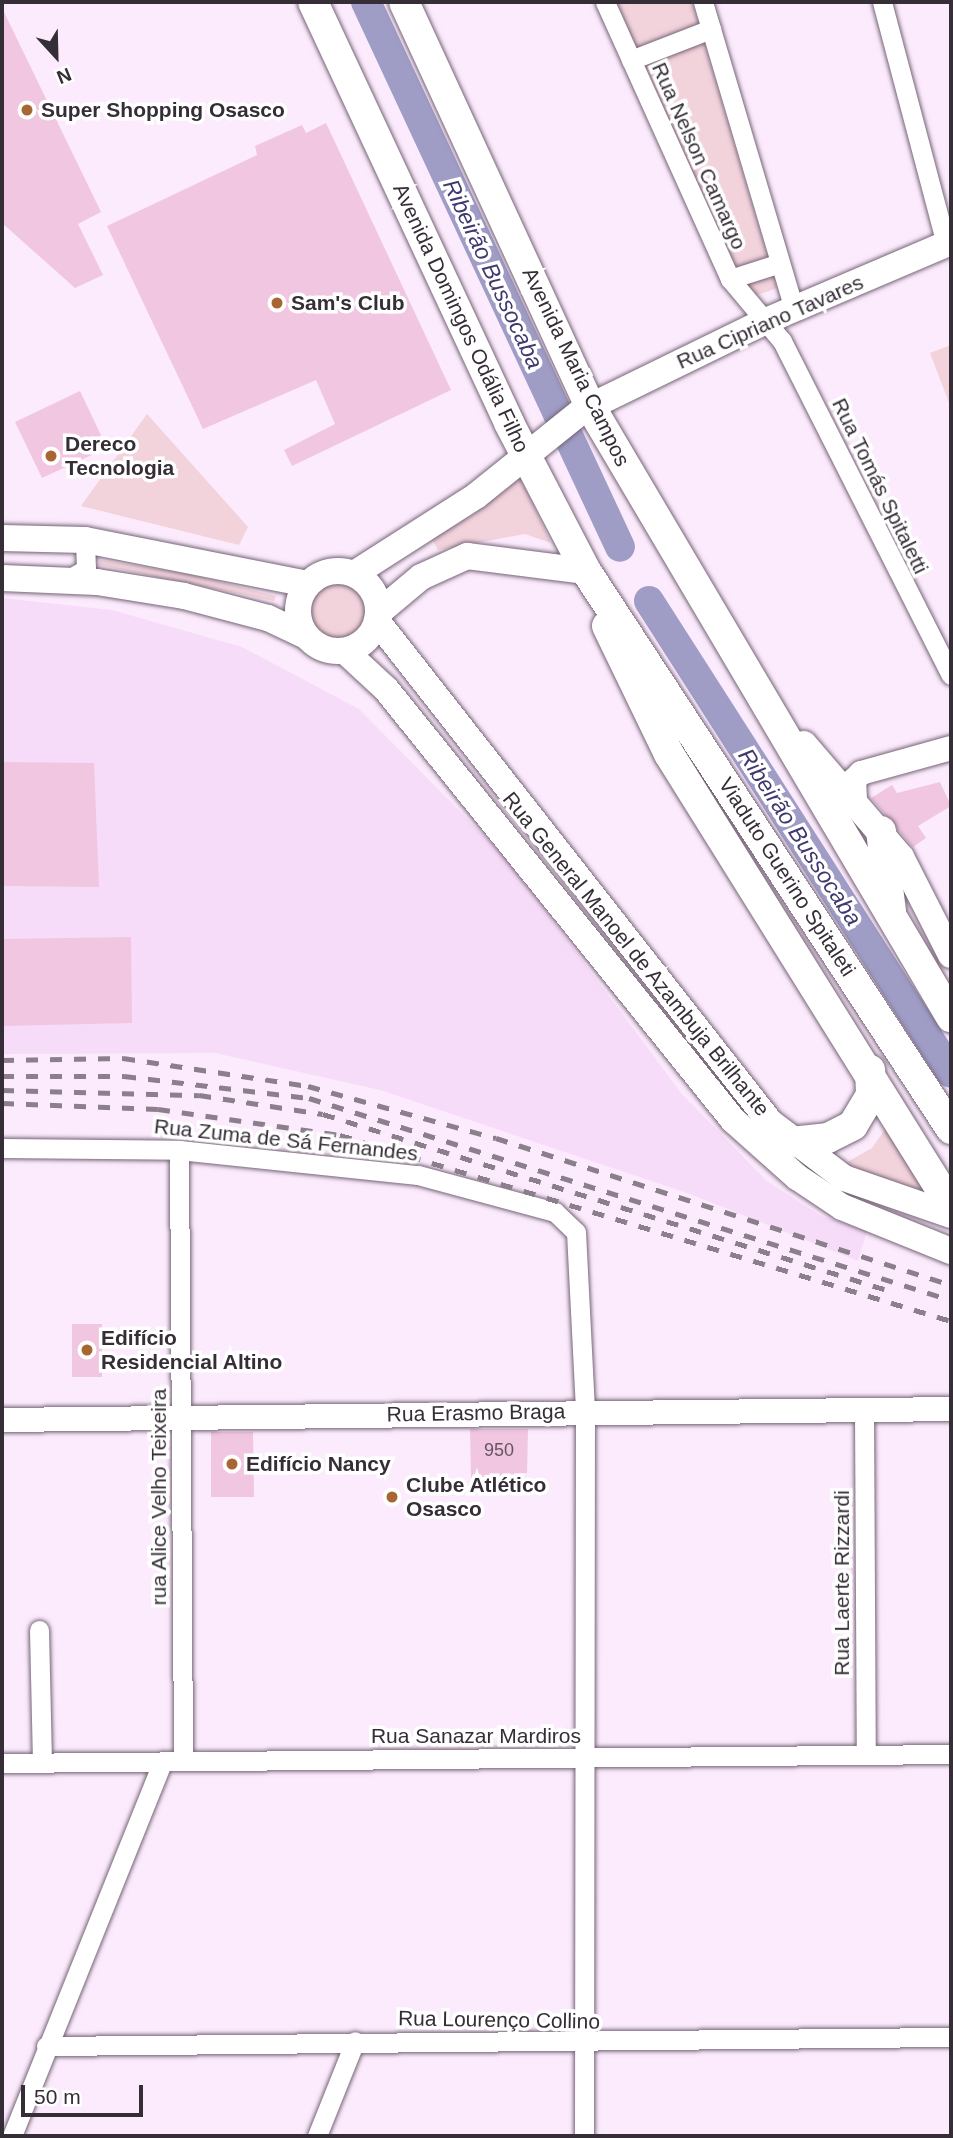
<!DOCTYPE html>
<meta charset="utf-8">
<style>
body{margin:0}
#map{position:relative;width:953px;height:2138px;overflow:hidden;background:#fcebfd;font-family:Arial,sans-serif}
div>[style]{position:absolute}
.built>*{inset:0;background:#f7dcf9}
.green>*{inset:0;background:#f2d2db}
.round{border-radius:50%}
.river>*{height:30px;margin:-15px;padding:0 15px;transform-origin:15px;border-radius:15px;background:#9f9dc6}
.building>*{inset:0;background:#f1c6e0}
.roads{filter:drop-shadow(0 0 2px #766477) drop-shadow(0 0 2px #766477)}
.minor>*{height:19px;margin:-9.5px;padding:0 9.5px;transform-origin:9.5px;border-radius:9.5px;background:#fff}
.tertiary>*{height:24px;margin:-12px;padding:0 12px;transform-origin:12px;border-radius:12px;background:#fff}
.secondary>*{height:26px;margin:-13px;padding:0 13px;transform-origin:13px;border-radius:13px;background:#fff}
.secondary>.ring{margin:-13px;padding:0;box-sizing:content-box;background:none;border:26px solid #fff;border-radius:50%}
.primary>*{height:30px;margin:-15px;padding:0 15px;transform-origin:15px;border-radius:15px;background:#fff}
.rail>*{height:5px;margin-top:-2.5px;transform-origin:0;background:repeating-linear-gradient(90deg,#8b7f8c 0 12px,transparent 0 24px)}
.dots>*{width:19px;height:19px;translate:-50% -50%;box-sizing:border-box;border:4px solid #fff;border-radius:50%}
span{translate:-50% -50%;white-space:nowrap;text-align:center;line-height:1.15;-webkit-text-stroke:7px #fff;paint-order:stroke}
.number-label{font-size:18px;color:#655461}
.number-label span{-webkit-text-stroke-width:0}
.poi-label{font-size:21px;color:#362e37;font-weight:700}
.left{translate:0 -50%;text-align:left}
.street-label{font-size:21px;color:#362e37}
.water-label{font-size:23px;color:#3f396e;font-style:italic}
.frame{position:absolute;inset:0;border:4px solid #362e37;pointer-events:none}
.north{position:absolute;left:21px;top:21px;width:70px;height:70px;-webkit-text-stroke:5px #fff;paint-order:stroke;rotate:158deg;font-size:19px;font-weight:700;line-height:28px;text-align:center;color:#362e37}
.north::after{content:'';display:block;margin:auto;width:24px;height:32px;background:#362e37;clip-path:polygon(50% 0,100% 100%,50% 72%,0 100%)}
.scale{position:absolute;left:21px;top:2085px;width:122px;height:32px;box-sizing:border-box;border:4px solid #362e37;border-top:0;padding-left:9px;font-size:21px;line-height:24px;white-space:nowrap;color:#362e37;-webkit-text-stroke:5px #fff;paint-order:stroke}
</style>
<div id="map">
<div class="built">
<div style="clip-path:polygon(2px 598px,112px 610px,242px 647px,359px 709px,506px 858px,682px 1094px,767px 1181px,821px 1216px,867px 1231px,858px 1261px,690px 1194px,380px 1090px,215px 1053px,2px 1054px)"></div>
</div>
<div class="green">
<div style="clip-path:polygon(616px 2px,692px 2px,777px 288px,757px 295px,749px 291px,728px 260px)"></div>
<div style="clip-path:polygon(951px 345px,951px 408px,930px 353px)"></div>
<div style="clip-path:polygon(147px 414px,248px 527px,239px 545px,81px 506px)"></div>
<div style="clip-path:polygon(519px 474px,551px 543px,525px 534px,438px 550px,432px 539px,473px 515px)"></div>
<div style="clip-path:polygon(100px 560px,189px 574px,276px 596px,274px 601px,99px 565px)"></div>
<div class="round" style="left:307px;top:584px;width:60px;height:60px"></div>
<div style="clip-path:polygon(886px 1128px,935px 1202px,842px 1165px,872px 1148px)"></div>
</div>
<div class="river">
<div style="left:366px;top:2px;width:601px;rotate:65.01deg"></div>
<div style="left:649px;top:601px;width:560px;rotate:57.39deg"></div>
</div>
<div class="building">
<div style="clip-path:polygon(2px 8px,101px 212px,78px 224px,103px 275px,75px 288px,2px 223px)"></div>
<div style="clip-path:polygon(326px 123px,451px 390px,292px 466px,284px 450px,335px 424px,316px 380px,203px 429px,107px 226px,257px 155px,255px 146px,302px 125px,306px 133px)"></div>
<div style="clip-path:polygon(80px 391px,107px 448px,42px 478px,15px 422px)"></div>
<div style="clip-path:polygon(2px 762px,94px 763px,99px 887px,2px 886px)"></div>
<div style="clip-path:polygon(940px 782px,951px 806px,918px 826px,926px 838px,913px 847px,871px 798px,892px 785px,897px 793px)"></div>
<div style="clip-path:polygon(131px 937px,132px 1023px,2px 1026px,2px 939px)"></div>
<div style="clip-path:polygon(72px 1324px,102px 1324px,102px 1377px,72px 1377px)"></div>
<div style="clip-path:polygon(470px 1429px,528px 1429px,527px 1473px,471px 1478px)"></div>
<div style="clip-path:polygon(211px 1432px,253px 1432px,254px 1497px,211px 1497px)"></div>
</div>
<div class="roads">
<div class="minor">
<div style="left:605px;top:2px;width:304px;rotate:65.7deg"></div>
<div style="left:730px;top:279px;width:81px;rotate:50deg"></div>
<div style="left:782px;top:341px;width:374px;rotate:63.2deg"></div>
<div style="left:703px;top:2px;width:320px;rotate:73.5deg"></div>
<div style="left:882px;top:2px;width:250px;rotate:75.2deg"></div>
<div style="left:631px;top:60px;width:86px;rotate:-21.2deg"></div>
<div style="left:730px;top:279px;width:49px;rotate:-17.7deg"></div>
<div style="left:67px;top:580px;width:22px;rotate:-30deg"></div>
<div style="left:86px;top:569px;width:29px;rotate:-92deg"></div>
<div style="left:2px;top:1148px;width:177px;rotate:0.6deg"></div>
<div style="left:179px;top:1150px;width:240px;rotate:6deg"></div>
<div style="left:418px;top:1175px;width:142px;rotate:15.1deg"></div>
<div style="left:555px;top:1212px;width:29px;rotate:44deg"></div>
<div style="left:576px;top:1232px;width:179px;rotate:87.1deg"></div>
<div style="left:585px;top:1411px;width:725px;rotate:90.08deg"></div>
<div style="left:179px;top:1150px;width:611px;rotate:89.62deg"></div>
<div style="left:864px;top:1410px;width:345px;rotate:89.7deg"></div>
<div style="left:39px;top:1630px;width:132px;rotate:88.7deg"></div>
<div style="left:2px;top:1763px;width:949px;rotate:-0.54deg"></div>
<div style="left:46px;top:2046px;width:905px;rotate:-0.57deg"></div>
<div style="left:12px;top:2136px;width:403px;rotate:-68.1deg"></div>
<div style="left:317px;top:2136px;width:102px;rotate:-68.2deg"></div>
</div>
<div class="tertiary">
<div style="left:855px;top:799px;width:19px;rotate:-93deg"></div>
<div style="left:854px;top:780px;width:10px;rotate:-45deg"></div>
<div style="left:861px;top:773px;width:93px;rotate:-15.5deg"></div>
<div style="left:2px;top:1420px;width:949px;rotate:-0.66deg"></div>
</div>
<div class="secondary">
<div style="left:2px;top:538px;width:83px;rotate:1.4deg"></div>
<div style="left:85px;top:540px;width:227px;rotate:11.2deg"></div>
<div class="ring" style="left:298px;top:571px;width:54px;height:54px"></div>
<div style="left:354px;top:574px;width:145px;rotate:-32.6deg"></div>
<div style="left:476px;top:496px;width:137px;rotate:-38.8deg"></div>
<div style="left:583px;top:410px;width:198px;rotate:-26deg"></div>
<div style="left:761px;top:323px;width:207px;rotate:-23.1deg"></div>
<div style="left:2px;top:578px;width:95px;rotate:2.4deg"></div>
<div style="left:97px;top:582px;width:88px;rotate:9.1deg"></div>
<div style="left:184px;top:596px;width:87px;rotate:14.7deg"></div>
<div style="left:268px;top:618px;width:42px;rotate:25.3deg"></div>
<div style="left:378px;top:613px;width:56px;rotate:-39.9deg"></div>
<div style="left:421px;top:577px;width:51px;rotate:-24.5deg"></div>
<div style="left:467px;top:556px;width:120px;rotate:7.2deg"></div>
<div style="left:377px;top:621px;width:637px;rotate:51.89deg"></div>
<div style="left:770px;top:1122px;width:93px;rotate:37.1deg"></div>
<div style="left:844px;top:1178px;width:113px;rotate:19.1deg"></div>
<div style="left:346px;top:652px;width:54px;rotate:42.8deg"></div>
<div style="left:386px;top:689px;width:553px;rotate:51.16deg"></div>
<div style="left:733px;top:1120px;width:86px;rotate:41.7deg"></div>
<div style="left:797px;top:1177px;width:54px;rotate:33.7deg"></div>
<div style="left:842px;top:1207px;width:118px;rotate:22deg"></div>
<div style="left:804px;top:744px;width:149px;rotate:49.4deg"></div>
<div style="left:901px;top:857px;width:110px;rotate:63deg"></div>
</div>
<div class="primary">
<div style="left:313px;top:2px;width:464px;rotate:65deg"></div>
<div style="left:509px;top:423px;width:167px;rotate:62.5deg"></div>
<div style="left:586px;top:571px;width:667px;rotate:56.81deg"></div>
<div style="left:404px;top:2px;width:445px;rotate:65.3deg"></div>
<div style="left:590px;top:406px;width:710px;rotate:59.42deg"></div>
<div style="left:607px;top:626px;width:142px;rotate:64.2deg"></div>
<div style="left:669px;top:754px;width:533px;rotate:58.04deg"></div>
<div style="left:881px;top:831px;width:81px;rotate:82.9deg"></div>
<div style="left:791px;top:1142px;width:37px;rotate:-6deg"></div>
<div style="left:828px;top:1138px;width:28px;rotate:-27deg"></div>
<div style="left:853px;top:1125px;width:35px;rotate:-59deg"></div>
<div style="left:871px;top:1095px;width:25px;rotate:-92deg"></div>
</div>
</div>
<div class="rail">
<div style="left:2px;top:1060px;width:121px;rotate:-0.9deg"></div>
<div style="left:123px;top:1058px;width:187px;rotate:8.6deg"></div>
<div style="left:308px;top:1086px;width:195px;rotate:15.5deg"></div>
<div style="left:496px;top:1138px;width:478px;rotate:17.9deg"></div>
<div style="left:2px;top:1076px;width:122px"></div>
<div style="left:124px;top:1076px;width:186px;rotate:6.8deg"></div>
<div style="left:309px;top:1098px;width:673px;rotate:17.47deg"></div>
<div style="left:2px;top:1090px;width:197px;rotate:1.5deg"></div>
<div style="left:199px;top:1095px;width:125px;rotate:8.7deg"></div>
<div style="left:323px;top:1114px;width:591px;rotate:17.33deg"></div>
<div style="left:2px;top:1103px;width:156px;rotate:2.2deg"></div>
<div style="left:158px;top:1109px;width:184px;rotate:8.1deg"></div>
<div style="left:340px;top:1135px;width:639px;rotate:16.93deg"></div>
</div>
<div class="dots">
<div style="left:27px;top:110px;background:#a86633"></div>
<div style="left:277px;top:303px;background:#a86633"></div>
<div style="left:51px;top:456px;background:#a86633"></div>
<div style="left:87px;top:1350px;background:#a86633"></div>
<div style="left:232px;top:1464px;background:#a86633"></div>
<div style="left:392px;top:1497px;background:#a86633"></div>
</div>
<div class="number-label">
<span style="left:499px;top:1450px">950</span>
</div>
<div class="poi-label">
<span class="left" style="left:41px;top:110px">Super Shopping Osasco</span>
<span class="left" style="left:291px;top:303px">Sam's Club</span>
<span class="left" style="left:65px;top:456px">Dereco<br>Tecnologia</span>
<span class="left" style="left:101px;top:1350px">Edifício<br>Residencial Altino</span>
<span class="left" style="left:246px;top:1464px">Edifício Nancy</span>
<span class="left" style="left:406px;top:1497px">Clube Atlético<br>Osasco</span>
</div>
<div class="street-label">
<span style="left:699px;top:156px;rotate:66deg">Rua Nelson Camargo</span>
<span style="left:461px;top:318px;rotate:65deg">Avenida Domingos Odália Filho</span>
<span style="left:770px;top:322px;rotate:-24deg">Rua Cipriano Tavares</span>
<span style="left:576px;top:367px;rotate:64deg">Avenida Maria Campos</span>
<span style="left:880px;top:486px;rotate:64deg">Rua Tomás Spitaletti</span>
<span style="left:787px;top:877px;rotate:57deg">Viaduto Guerino Spitaleti</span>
<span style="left:636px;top:954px;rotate:51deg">Rua General Manoel de Azambuja Brilhante</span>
<span style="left:286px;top:1140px;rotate:6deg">Rua Zuma de Sá Fernandes</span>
<span style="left:476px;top:1413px;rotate:-1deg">Rua Erasmo Braga</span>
<span style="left:159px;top:1497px;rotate:-90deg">rua Alice Velho Teixeira</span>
<span style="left:842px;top:1583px;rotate:-90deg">Rua Laerte Rizzardi</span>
<span style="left:476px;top:1736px">Rua Sanazar Mardiros</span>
<span style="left:499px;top:2020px;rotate:1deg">Rua Lourenço Collino</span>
</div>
<div class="water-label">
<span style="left:493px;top:274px;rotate:65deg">Ribeirão Bussocaba</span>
<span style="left:800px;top:837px;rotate:57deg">Ribeirão Bussocaba</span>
</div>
<div class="frame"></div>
<div class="north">N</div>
<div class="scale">50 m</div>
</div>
